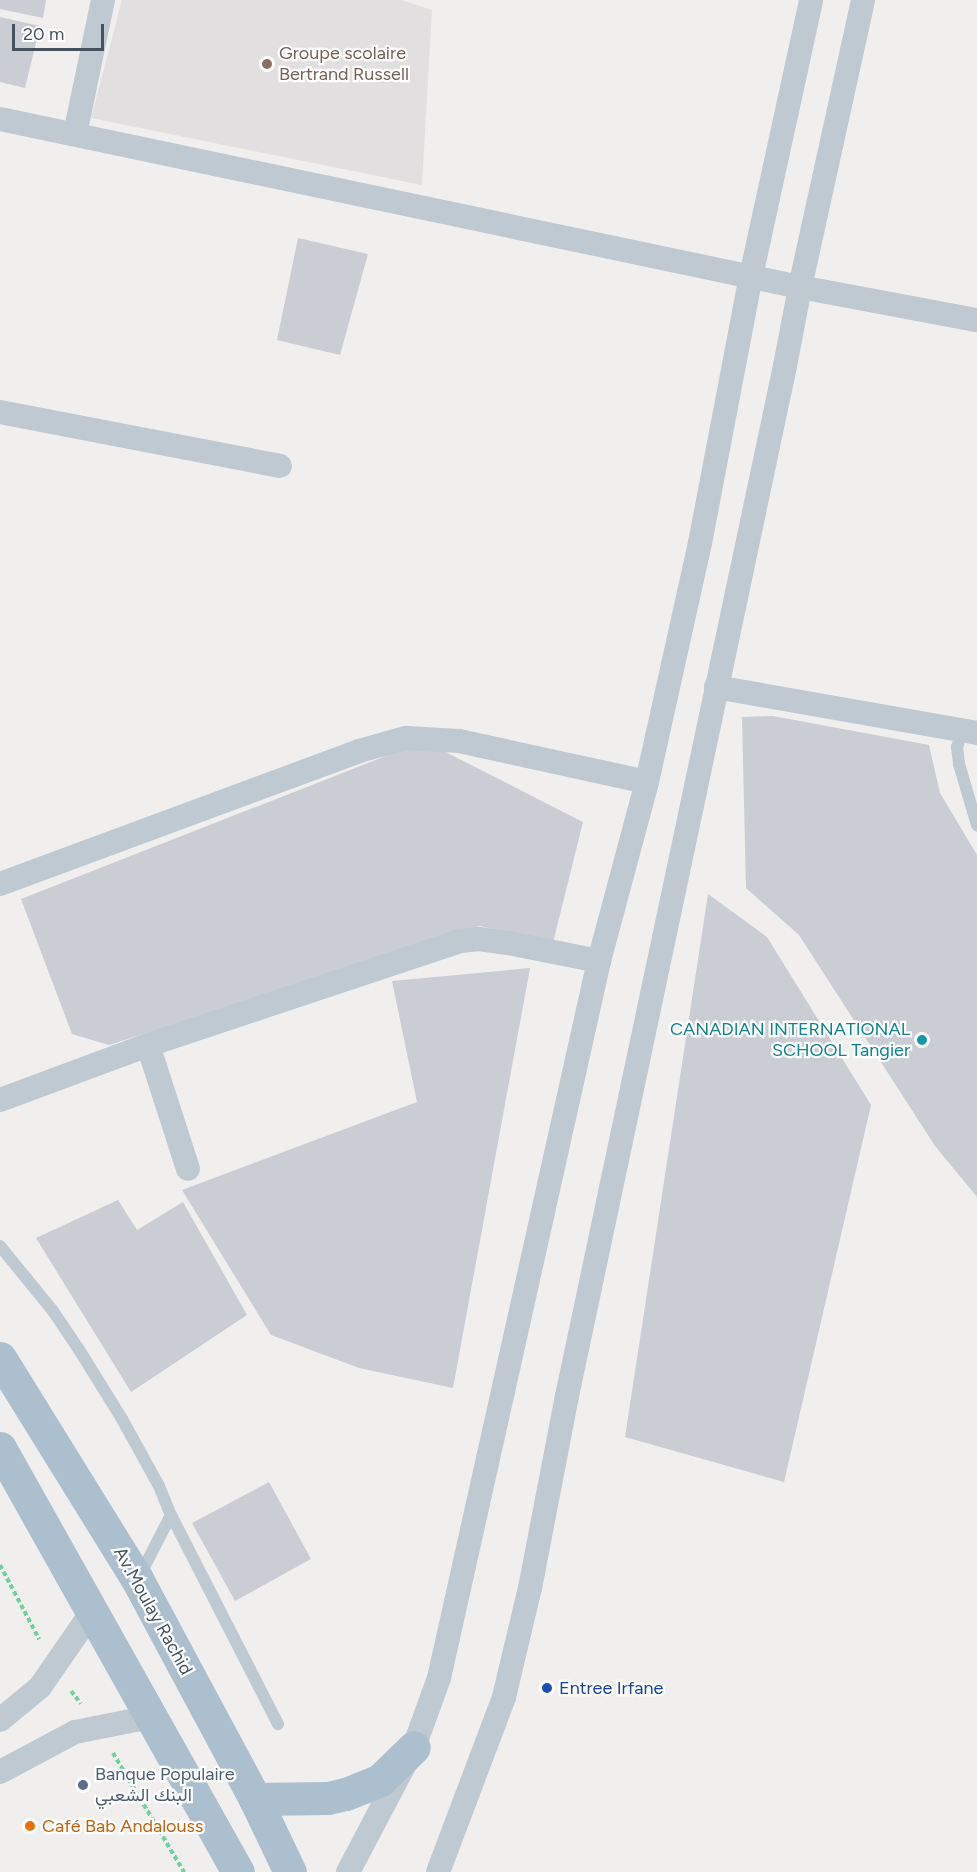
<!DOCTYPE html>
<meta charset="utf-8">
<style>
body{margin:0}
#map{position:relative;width:977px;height:1872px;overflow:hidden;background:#f1eeee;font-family:Figtree,Vazirmatn,sans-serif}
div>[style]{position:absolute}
.education>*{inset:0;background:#e2dfe0}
.building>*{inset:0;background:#cacdd4}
.path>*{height:4px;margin-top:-2px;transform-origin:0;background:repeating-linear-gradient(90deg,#70d1a0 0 4.5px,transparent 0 7.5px)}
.lane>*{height:12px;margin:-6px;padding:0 6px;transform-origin:6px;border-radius:6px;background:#bec9d1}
.street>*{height:24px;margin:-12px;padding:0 12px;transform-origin:12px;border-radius:12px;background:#bec9d1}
.primary>*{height:33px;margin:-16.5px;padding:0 16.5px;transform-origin:16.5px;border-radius:16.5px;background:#acbfcf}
.dots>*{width:16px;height:16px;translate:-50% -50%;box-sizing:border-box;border:3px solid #fff;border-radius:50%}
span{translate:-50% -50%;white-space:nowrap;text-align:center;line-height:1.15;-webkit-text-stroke:4.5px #fff;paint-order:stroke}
.education-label{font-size:18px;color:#785e54}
.left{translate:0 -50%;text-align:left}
.culture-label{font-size:18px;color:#0d838f}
.right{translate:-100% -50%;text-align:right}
.street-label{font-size:18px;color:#45525d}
.transit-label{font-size:18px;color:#164399}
.service-label{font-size:18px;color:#4e5e75}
.food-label{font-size:18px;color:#c56008}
.scale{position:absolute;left:12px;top:24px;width:92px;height:27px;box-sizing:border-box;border:3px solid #45525d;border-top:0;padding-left:8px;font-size:18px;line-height:21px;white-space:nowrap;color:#45525d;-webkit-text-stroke:4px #fff;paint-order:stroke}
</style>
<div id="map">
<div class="education">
<div style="clip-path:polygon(122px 0,401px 0,432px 10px,422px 185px,91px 118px)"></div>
</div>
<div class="building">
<div style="clip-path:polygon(0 0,46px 0,43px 18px,0 9px)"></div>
<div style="clip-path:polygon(0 17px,40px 26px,25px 88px,0 82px)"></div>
<div style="clip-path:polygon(298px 238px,368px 254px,340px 355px,277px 340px)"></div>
<div style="clip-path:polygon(773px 716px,929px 745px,940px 793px,977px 855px,977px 1197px,935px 1146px,799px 935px,746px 888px,742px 717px)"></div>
<div style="clip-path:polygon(424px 741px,583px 822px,553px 943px,480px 926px,109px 1045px,72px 1034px,21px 899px)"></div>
<div style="clip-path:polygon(708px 894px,767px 937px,871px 1105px,784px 1482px,625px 1437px)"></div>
<div style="clip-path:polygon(530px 968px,453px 1388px,359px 1368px,271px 1335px,182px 1190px,417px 1102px,392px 981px)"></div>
<div style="clip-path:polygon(118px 1200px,137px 1230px,183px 1202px,247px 1315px,131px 1392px,36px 1238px)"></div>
<div style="clip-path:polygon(269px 1482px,311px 1559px,235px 1601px,192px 1523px)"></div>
</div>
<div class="path">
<div style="left:0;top:1565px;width:84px;rotate:62.2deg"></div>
<div style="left:71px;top:1691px;width:16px;rotate:52deg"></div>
<div style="left:113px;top:1753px;width:139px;rotate:59.2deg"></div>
</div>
<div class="lane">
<div style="left:962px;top:731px;width:17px;rotate:107deg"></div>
<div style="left:957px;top:747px;width:17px;rotate:83deg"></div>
<div style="left:959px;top:764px;width:64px;rotate:73.6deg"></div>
<div style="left:0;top:1246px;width:84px;rotate:50.8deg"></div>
<div style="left:53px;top:1311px;width:45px;rotate:56deg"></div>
<div style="left:78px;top:1348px;width:84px;rotate:58.2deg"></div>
<div style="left:122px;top:1419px;width:77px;rotate:61.1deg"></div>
<div style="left:159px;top:1486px;width:31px;rotate:68deg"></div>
<div style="left:171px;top:1515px;width:70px;rotate:117.3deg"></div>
<div style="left:171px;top:1515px;width:235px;rotate:62.9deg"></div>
</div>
<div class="street">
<div style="left:0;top:119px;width:817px;rotate:11.86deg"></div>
<div style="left:800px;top:287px;width:180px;rotate:10.6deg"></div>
<div style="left:75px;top:134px;width:137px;rotate:-78.2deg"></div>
<div style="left:0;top:412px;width:285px;rotate:10.9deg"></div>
<div style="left:716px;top:687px;width:265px;rotate:10deg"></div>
<div style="left:0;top:884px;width:383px;rotate:-20.3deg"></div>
<div style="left:359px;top:751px;width:49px;rotate:-15.5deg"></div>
<div style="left:406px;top:738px;width:53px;rotate:3.2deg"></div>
<div style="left:459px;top:741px;width:192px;rotate:12.3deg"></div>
<div style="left:148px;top:1045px;width:130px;rotate:72.1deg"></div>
<div style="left:0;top:1100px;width:158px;rotate:-20.4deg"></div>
<div style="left:148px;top:1045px;width:329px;rotate:-18.4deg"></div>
<div style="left:460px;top:941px;width:19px;rotate:-6deg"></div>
<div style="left:479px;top:939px;width:29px;rotate:8deg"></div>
<div style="left:508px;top:943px;width:93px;rotate:11.2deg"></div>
<div style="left:0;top:1720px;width:52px;rotate:-39.5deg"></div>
<div style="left:40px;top:1687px;width:91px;rotate:-55.3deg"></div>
<div style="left:0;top:1772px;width:85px;rotate:-28.1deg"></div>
<div style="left:75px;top:1732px;width:77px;rotate:-11.2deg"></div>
<div style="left:348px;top:1872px;width:141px;rotate:-62.2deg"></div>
<div style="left:414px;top:1747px;width:73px;rotate:-70.1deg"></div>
<div style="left:439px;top:1678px;width:735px;rotate:-77.42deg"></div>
<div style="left:599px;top:961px;width:185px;rotate:-75deg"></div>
<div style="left:647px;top:782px;width:245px;rotate:-77.5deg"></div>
<div style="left:700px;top:543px;width:272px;rotate:-79.2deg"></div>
<div style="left:751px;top:276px;width:282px;rotate:-77.7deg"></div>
<div style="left:438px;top:1872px;width:187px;rotate:-69.3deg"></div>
<div style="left:504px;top:1697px;width:112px;rotate:-76.6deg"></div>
<div style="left:530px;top:1588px;width:196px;rotate:-79.1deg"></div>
<div style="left:567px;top:1396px;width:1053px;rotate:-78.05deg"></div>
<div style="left:785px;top:366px;width:80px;rotate:-79.2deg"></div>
<div style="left:800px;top:287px;width:294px;rotate:-77.6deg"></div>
</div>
<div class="primary">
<div style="left:0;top:1358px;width:260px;rotate:58.2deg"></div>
<div style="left:137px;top:1579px;width:250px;rotate:61.8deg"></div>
<div style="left:255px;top:1799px;width:81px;rotate:64.4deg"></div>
<div style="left:0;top:1448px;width:486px;rotate:60.7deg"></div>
<div style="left:255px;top:1799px;width:73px;rotate:-0.8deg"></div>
<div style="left:328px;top:1798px;width:18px;rotate:-13deg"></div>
<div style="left:346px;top:1794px;width:37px;rotate:-22deg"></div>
<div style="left:380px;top:1780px;width:47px;rotate:-44.1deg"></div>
</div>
<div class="dots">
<div style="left:267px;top:64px;background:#8d6e63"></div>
<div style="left:922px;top:1040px;background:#0f9aa8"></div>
<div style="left:547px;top:1688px;background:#1a4fb4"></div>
<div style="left:83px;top:1785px;background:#5c6f8a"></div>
<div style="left:30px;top:1826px;background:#e8710a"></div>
</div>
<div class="education-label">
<span class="left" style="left:279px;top:64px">Groupe scolaire<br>Bertrand Russell</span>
</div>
<div class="culture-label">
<span class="right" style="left:910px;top:1040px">CANADIAN INTERNATIONAL<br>SCHOOL Tangier</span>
</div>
<div class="street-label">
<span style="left:153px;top:1611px;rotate:61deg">Av.Moulay Rachid</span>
</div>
<div class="transit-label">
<span class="left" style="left:559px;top:1688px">Entree Irfane</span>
</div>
<div class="service-label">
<span class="left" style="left:95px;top:1785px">Banque Populaire<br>البنك الشعبي</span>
</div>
<div class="food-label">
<span class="left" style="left:42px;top:1826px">Café Bab Andalouss</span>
</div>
<div class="scale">20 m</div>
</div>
